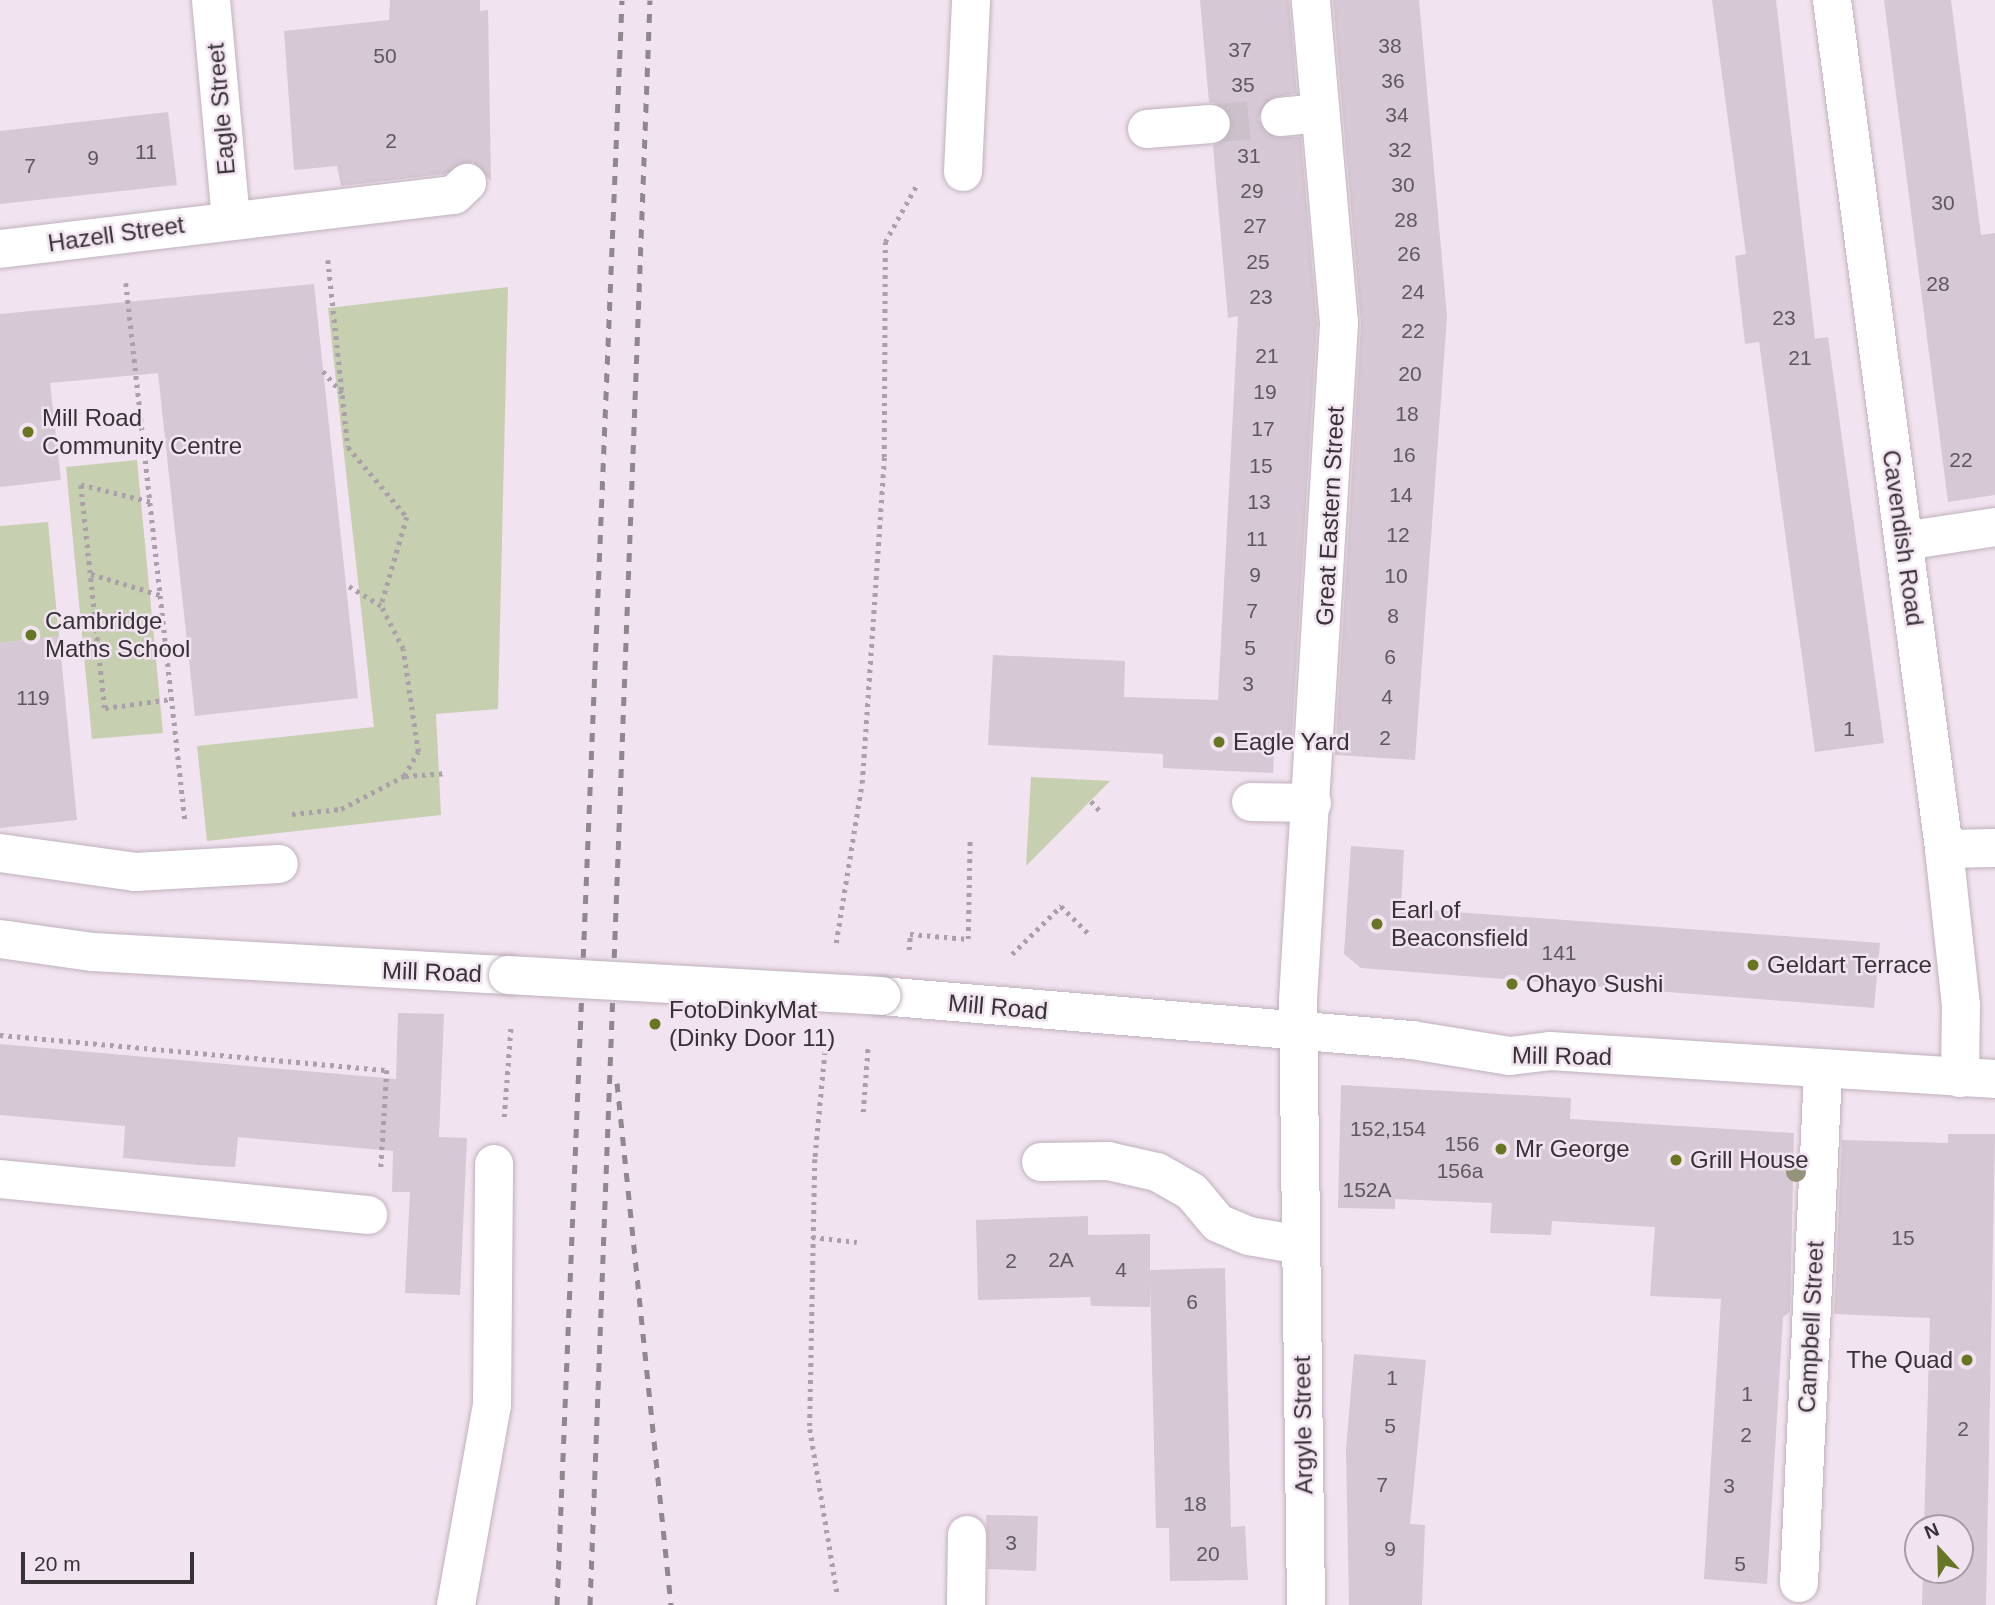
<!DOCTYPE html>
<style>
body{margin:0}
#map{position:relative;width:1995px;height:1605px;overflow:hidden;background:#f1e3ef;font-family:Helvetica,sans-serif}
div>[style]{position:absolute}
.green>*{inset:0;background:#c6cfb0}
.building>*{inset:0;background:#d6c8d4}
.minor-tunnel>*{height:38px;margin-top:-19px;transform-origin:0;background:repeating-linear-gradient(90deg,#ccc0ca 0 38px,transparent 0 57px)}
.path>*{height:4.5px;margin-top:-2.25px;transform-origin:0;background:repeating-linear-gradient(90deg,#aba0aa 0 3.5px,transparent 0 8.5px)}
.roads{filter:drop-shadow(0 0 2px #bfb1bd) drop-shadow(0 0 2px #bfb1bd)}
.minor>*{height:38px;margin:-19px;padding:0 19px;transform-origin:19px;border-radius:19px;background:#fff}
.rail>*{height:5px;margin-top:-2.5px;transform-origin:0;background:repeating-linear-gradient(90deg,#90878f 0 9px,transparent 0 18px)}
.bridges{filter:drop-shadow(0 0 2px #bfb1bd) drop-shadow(0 0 2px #bfb1bd)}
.minor-bridge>*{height:38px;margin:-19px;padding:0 19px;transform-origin:19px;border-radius:19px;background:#fff}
.trees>*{width:20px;height:20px;margin:-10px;border-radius:50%;background:#94947a}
.dots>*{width:19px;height:19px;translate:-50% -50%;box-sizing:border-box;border:4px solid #f1e3ef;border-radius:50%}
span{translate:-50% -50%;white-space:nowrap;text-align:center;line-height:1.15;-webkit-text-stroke:5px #f1e3ef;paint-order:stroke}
.number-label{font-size:21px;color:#5f585e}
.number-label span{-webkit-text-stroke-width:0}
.street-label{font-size:24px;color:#373237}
.poi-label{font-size:24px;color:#373237}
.left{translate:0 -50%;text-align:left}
.right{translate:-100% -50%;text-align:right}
.north{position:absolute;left:1904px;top:1514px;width:70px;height:70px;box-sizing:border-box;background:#f1e3ef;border:2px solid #a79ca5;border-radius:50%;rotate:338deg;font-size:19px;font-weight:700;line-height:28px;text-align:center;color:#373237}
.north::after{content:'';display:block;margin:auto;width:24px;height:32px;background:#667623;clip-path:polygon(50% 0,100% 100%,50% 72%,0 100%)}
.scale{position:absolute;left:21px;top:1552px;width:173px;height:32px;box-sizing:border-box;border:4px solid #373237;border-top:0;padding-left:9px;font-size:21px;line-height:24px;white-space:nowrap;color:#373237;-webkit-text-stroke:5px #f1e3ef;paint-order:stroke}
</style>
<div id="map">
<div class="green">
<div style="clip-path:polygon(508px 287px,498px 709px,436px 714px,441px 815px,207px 841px,197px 746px,374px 727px,328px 308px)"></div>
<div style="clip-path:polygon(137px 460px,163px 733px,92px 739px,66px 467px)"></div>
<div style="clip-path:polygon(48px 522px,59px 636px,0 643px,0 526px)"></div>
<div style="clip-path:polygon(1031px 777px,1110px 781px,1026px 866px)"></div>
</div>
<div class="building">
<div style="clip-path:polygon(390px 0,480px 0,480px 11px,488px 10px,491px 181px,473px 162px,444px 174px,341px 186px,337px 166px,294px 170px,284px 31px,389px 20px)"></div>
<div style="clip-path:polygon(1200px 0,1289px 0,1297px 93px,1268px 99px,1258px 118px,1272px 137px,1301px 137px,1317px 323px,1291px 752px,1274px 751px,1273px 773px,1163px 768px,1163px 754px,988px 745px,993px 655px,1125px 661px,1124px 697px,1218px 700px,1238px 316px,1228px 318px,1213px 146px,1230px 134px,1233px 122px,1221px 105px,1209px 102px)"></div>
<div style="clip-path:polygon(1333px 0,1419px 0,1447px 316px,1415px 760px,1335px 755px,1361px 324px)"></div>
<div style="clip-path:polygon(1712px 0,1776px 0,1815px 339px,1828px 337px,1884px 743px,1815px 752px,1759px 342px,1745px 344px,1735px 256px,1746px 254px)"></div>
<div style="clip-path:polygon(1884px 0,1951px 0,1981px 235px,1995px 233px,1995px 495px,1948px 502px)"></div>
<div style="clip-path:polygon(168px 112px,177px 185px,0 204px,0 131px)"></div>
<div style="clip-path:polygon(314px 284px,358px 698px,195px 716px,158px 373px,50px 383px,61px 480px,0 487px,0 314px)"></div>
<div style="clip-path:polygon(59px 636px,77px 820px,0 828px,0 643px)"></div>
<div style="clip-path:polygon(1351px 846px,1404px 850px,1401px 908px,1880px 943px,1874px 1008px,1361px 968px,1344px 954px)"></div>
<div style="clip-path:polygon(398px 1013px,444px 1014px,439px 1137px,467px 1138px,460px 1295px,405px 1293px,410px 1192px,392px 1192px,393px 1151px,238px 1137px,235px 1167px,198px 1165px,123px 1158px,125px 1126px,0 1115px,0 1044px,396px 1079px)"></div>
<div style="clip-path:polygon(1341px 1085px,1571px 1098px,1570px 1119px,1794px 1133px,1790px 1312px,1783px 1317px,1767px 1584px,1704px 1579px,1721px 1299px,1650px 1296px,1655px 1227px,1552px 1221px,1551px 1235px,1490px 1233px,1492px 1203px,1395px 1199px,1395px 1209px,1338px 1208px)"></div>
<div style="clip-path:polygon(1948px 1134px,1995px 1134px,1986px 1605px,1922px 1605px,1923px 1570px,1960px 1570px,1960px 1528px,1924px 1528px,1930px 1318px,1834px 1314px,1842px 1140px,1948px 1143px)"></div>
<div style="clip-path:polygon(1088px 1216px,1088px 1235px,1150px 1234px,1150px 1270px,1225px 1268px,1231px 1527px,1245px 1526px,1248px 1580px,1170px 1581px,1169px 1528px,1156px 1528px,1150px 1281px,1150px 1307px,1091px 1306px,1090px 1297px,978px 1300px,976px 1220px)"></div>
<div style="clip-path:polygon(1354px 1354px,1426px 1360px,1410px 1524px,1425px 1525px,1422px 1605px,1349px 1605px,1346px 1449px)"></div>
<div style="clip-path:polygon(986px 1515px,1038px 1516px,1036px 1571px,988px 1569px)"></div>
</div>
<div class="minor-tunnel">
<div style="left:1211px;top:124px;width:69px;rotate:-5.8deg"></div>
</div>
<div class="path">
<div style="left:328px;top:260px;width:188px;rotate:83.9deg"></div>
<div style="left:348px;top:447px;width:92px;rotate:49.9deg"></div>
<div style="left:407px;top:517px;width:93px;rotate:106.3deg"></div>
<div style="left:381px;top:606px;width:41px;rotate:-149deg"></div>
<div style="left:126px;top:283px;width:540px;rotate:83.73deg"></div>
<div style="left:323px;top:371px;width:29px;rotate:49deg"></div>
<div style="left:150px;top:502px;width:71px;rotate:-166.2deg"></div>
<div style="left:81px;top:485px;width:224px;rotate:83.9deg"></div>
<div style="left:105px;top:708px;width:67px;rotate:-7.8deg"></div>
<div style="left:91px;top:574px;width:72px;rotate:16.9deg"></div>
<div style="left:405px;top:776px;width:39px;rotate:-4deg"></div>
<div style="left:1091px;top:801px;width:13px;rotate:48deg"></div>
<div style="left:292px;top:814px;width:49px;rotate:-5.8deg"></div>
<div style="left:341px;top:809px;width:71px;rotate:-27.6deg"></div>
<div style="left:404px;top:776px;width:28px;rotate:-60deg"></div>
<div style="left:418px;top:752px;width:104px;rotate:-98.3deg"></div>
<div style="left:403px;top:649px;width:48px;rotate:-117.1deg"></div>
<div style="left:836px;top:943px;width:162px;rotate:-80.8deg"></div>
<div style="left:862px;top:783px;width:327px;rotate:-86.1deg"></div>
<div style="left:884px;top:457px;width:215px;rotate:-89.7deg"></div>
<div style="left:885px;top:242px;width:64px;rotate:-61deg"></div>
<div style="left:909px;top:950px;width:16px;rotate:-86deg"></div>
<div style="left:910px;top:934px;width:58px;rotate:4.9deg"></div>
<div style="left:968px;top:939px;width:101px;rotate:-88.9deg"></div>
<div style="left:1012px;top:954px;width:69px;rotate:-44.4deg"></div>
<div style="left:1061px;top:906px;width:38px;rotate:45deg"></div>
<div style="left:0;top:1035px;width:389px;rotate:5.2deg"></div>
<div style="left:387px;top:1070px;width:97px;rotate:93.5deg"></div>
<div style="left:826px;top:1043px;width:117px;rotate:95.4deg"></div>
<div style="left:815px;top:1159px;width:270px;rotate:91.1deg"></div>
<div style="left:810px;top:1429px;width:165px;rotate:80.6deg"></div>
<div style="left:863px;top:1112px;width:66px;rotate:-85.7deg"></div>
<div style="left:504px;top:1117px;width:93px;rotate:-85.7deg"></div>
<div style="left:812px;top:1237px;width:45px;rotate:6.3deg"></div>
</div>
<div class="roads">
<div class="minor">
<div style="left:211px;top:0;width:220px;rotate:84.8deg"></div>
<div style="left:1832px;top:0;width:856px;rotate:82.48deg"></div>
<div style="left:1944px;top:849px;width:157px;rotate:83.8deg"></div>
<div style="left:1961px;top:1005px;width:73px;rotate:90.8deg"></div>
<div style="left:1280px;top:117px;width:40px;rotate:-5.7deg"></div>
<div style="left:1147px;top:129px;width:64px;rotate:-4.5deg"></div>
<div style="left:963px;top:172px;width:172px;rotate:-87.3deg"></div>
<div style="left:0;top:249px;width:457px;rotate:-6.8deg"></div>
<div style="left:454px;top:195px;width:18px;rotate:-43deg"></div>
<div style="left:1904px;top:541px;width:92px;rotate:-8.7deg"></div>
<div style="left:1251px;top:802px;width:61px;rotate:0.9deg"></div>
<div style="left:1944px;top:849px;width:51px;rotate:-1.1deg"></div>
<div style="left:0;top:853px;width:136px;rotate:8deg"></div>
<div style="left:135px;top:872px;width:144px;rotate:-3.2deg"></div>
<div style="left:0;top:939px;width:94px;rotate:8deg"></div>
<div style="left:93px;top:952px;width:416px;rotate:3.2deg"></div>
<div style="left:881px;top:996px;width:533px;rotate:4.74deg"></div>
<div style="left:1412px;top:1040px;width:99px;rotate:9.3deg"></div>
<div style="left:1510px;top:1056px;width:40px;rotate:-7.1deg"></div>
<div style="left:1550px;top:1051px;width:446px;rotate:3.6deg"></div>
<div style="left:1041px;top:1162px;width:67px;rotate:-0.9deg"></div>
<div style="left:1108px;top:1161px;width:50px;rotate:12.7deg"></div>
<div style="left:1157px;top:1172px;width:40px;rotate:29.7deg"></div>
<div style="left:1192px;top:1192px;width:40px;rotate:50deg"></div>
<div style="left:1218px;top:1223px;width:34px;rotate:23deg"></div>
<div style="left:1249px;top:1236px;width:52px;rotate:10deg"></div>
<div style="left:0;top:1179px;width:370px;rotate:5.6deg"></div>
<div style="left:1799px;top:1583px;width:512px;rotate:-87.31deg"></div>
<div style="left:456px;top:1605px;width:203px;rotate:-79.8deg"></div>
<div style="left:492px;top:1405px;width:241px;rotate:-89.5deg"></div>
<div style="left:966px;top:1605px;width:70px;rotate:-89.2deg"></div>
<div style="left:1306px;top:1605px;width:605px;rotate:-90.76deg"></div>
<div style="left:1298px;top:1000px;width:678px;rotate:-86.53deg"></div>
<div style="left:1339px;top:323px;width:324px;rotate:-95deg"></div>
</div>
</div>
<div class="rail">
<div style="left:617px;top:1083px;width:525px;rotate:84.09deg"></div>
<div style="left:557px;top:1605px;width:1606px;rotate:-87.68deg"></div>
<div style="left:590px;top:1605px;width:1606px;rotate:-87.86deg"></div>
</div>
<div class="bridges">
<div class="minor-bridge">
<div style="left:508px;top:975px;width:374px;rotate:3.2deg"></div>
</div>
</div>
<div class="trees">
<div style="left:1796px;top:1172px"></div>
</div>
<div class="dots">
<div style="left:28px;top:432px;background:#667623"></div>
<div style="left:31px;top:635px;background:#667623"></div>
<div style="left:1219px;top:742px;background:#667623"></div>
<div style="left:1377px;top:924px;background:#667623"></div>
<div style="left:1753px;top:965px;background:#667623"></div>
<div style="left:1512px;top:984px;background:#667623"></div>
<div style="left:655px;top:1024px;background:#667623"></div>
<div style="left:1501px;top:1149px;background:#667623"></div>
<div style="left:1676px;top:1160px;background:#667623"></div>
<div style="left:1967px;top:1360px;background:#667623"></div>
</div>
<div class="number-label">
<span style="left:1390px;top:46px">38</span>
<span style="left:1240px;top:50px">37</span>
<span style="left:385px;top:56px">50</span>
<span style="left:1393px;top:81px">36</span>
<span style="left:1243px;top:85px">35</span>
<span style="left:1397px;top:115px">34</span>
<span style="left:391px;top:141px">2</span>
<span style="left:1400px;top:150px">32</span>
<span style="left:146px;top:152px">11</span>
<span style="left:1249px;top:156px">31</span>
<span style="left:93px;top:158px">9</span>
<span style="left:30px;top:166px">7</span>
<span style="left:1403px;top:185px">30</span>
<span style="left:1252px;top:191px">29</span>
<span style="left:1943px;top:203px">30</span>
<span style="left:1406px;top:220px">28</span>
<span style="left:1255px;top:226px">27</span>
<span style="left:1409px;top:254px">26</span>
<span style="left:1258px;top:262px">25</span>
<span style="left:1938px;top:284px">28</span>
<span style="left:1413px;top:292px">24</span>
<span style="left:1261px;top:297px">23</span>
<span style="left:1784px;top:318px">23</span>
<span style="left:1413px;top:331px">22</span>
<span style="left:1267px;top:356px">21</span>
<span style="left:1800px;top:358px">21</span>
<span style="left:1410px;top:374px">20</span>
<span style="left:1265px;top:392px">19</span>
<span style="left:1407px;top:414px">18</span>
<span style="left:1263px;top:429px">17</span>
<span style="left:1404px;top:455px">16</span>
<span style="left:1961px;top:460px">22</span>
<span style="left:1261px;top:466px">15</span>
<span style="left:1401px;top:495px">14</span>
<span style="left:1259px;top:502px">13</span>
<span style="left:1398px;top:535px">12</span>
<span style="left:1257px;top:539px">11</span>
<span style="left:1255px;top:575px">9</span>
<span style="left:1396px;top:576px">10</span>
<span style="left:1252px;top:611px">7</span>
<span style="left:1393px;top:616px">8</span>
<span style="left:1250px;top:648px">5</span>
<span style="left:1390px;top:657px">6</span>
<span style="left:1248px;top:684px">3</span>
<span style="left:1387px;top:697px">4</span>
<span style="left:33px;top:698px">119</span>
<span style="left:1849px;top:729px">1</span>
<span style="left:1385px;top:738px">2</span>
<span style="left:1559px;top:953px">141</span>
<span style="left:1388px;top:1129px">152,154</span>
<span style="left:1462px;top:1144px">156</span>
<span style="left:1460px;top:1171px">156a</span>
<span style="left:1367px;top:1190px">152A</span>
<span style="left:1903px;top:1238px">15</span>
<span style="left:1061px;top:1260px">2A</span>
<span style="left:1011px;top:1261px">2</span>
<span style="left:1121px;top:1270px">4</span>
<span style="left:1192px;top:1302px">6</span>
<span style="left:1392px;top:1378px">1</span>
<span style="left:1747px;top:1394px">1</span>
<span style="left:1390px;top:1426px">5</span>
<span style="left:1963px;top:1429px">2</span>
<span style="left:1746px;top:1435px">2</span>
<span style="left:1382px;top:1485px">7</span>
<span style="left:1729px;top:1486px">3</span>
<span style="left:1195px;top:1504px">18</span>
<span style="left:1011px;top:1543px">3</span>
<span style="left:1390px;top:1549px">9</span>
<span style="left:1208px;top:1554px">20</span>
<span style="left:1740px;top:1564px">5</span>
</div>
<div class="street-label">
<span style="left:221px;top:109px;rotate:-95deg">Eagle Street</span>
<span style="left:116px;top:234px;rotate:-8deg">Hazell Street</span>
<span style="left:1330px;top:516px;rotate:-87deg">Great Eastern Street</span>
<span style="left:1903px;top:538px;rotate:82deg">Cavendish Road</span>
<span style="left:432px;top:972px;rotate:2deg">Mill Road</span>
<span style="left:998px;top:1007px;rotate:5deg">Mill Road</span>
<span style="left:1562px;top:1056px;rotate:1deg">Mill Road</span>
<span style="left:1811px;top:1327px;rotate:-87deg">Campbell Street</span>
<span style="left:1303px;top:1425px;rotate:-91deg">Argyle Street</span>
</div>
<div class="poi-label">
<span class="left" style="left:42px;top:432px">Mill Road<br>Community Centre</span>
<span class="left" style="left:45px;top:635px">Cambridge<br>Maths School</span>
<span class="left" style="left:1233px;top:742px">Eagle Yard</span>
<span class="left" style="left:1391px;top:924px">Earl of<br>Beaconsfield</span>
<span class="left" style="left:1767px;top:965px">Geldart Terrace</span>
<span class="left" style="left:1526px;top:984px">Ohayo Sushi</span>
<span class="left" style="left:669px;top:1024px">FotoDinkyMat<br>(Dinky Door 11)</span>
<span class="left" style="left:1515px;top:1149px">Mr George</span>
<span class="left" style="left:1690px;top:1160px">Grill House</span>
<span class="right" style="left:1953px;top:1360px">The Quad</span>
</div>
<div class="north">N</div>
<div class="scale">20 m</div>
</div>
